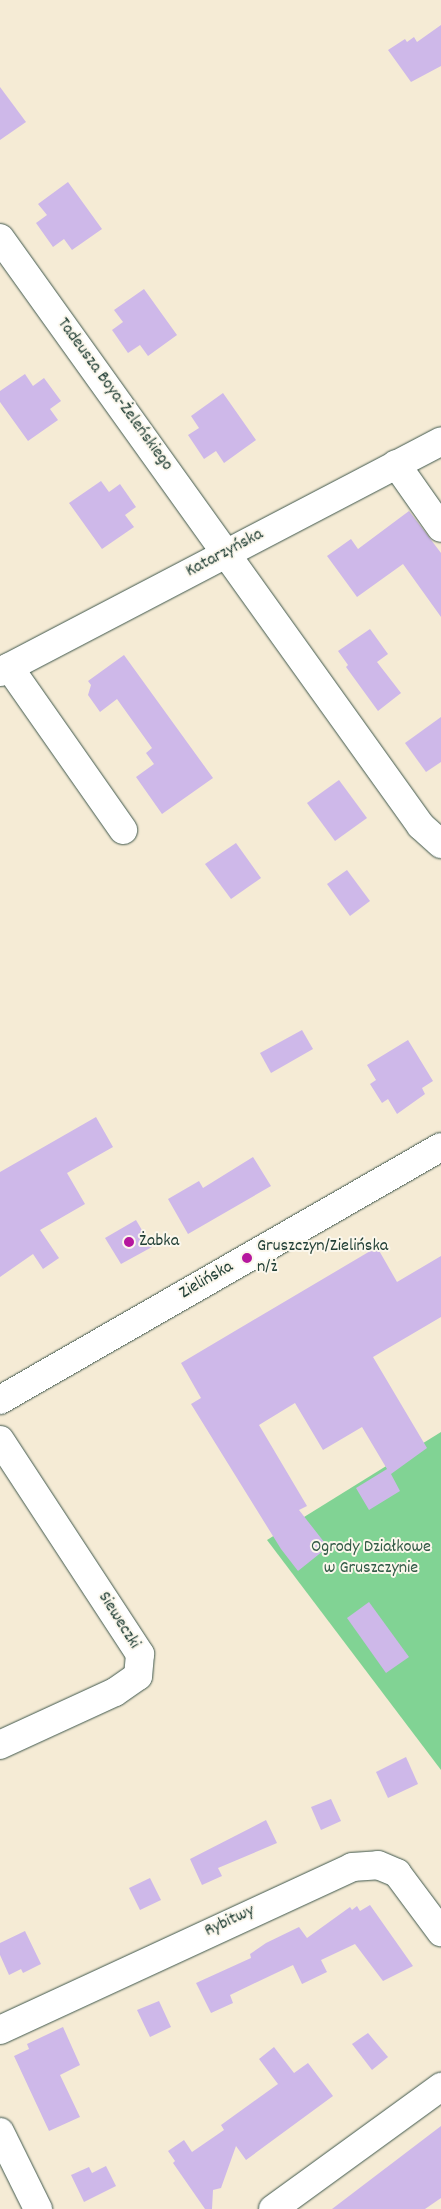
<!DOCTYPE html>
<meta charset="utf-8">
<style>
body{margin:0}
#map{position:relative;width:441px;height:2209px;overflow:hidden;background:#f5ebd5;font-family:Dekko,sans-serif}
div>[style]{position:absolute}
.green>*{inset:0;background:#81d394}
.building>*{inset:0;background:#ceb8e9}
.roads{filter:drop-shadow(0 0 1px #3f574c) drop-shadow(0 0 1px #3f574c)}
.minor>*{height:28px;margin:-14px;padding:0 14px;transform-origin:14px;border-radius:14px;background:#fff}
.dots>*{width:14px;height:14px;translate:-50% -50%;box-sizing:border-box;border:2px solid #fbf7ec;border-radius:50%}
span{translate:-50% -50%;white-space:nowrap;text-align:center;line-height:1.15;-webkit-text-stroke:4px #fbf7ec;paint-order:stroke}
.street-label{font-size:18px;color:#1f3d34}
.poi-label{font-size:18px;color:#1f3d34}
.left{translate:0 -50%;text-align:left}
.park-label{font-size:18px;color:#335b47}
</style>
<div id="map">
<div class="green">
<div style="clip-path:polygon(441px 1432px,441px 1770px,267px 1540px)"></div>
</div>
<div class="building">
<div style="clip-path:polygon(441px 25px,441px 66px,411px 82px,388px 50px,405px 39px,407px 42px,414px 37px,417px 42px)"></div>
<div style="clip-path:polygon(0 87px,26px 122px,0 140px)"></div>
<div style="clip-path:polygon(68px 182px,102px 229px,72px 250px,64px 239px,53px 247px,36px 223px,47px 215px,38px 204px)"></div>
<div style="clip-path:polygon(144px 289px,177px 335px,148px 356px,140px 345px,128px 353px,112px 330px,123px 322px,114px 310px)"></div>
<div style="clip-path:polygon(25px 374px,33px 386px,44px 378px,61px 401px,50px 409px,58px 420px,28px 441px,0 402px,0 391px)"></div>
<div style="clip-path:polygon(223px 393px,256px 440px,224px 463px,216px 451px,204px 459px,188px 435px,199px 428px,191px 416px)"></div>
<div style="clip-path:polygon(101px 481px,109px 492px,120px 484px,136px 507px,125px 515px,134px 527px,102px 549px,69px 503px)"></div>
<div style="clip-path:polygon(409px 511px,441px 553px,441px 617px,403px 564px,357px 597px,327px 556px,351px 539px,358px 549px)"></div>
<div style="clip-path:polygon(370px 629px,388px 654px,377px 662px,401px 693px,378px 711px,346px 667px,348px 665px,338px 651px)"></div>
<div style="clip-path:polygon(124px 655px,213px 778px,162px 814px,136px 777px,154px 764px,146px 753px,152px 748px,117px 699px,100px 712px,88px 695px,91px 685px,88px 681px)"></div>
<div style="clip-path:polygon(441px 717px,441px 762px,426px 772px,405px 743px)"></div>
<div style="clip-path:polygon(339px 780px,367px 818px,335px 841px,307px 803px)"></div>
<div style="clip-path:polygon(236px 843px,261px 878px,231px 899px,205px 864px)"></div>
<div style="clip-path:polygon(347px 870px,370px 901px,350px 916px,327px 884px)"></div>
<div style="clip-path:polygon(302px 1030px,313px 1049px,271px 1073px,260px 1053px)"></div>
<div style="clip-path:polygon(408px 1040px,433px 1081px,422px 1088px,425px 1094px,397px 1114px,388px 1099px,382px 1103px,370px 1084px,376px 1080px,367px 1065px)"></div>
<div style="clip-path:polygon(96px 1117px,113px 1147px,67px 1173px,85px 1204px,40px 1230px,59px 1258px,43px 1269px,33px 1254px,0 1277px,0 1172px)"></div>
<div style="clip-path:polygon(253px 1157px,271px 1186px,188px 1234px,168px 1199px,199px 1181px,203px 1188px)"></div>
<div style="clip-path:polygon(136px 1220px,152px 1247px,121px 1264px,105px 1238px)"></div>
<div style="clip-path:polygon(377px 1247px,397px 1282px,441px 1256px,441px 1317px,373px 1357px,427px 1448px,391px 1474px,400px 1491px,369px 1510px,356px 1488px,387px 1469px,362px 1427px,323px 1450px,295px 1403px,259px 1425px,307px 1506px,299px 1510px,328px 1547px,298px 1571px,281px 1549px,191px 1404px,201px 1398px,181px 1363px)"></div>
<div style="clip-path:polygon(369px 1602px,409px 1657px,386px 1673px,347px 1618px)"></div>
<div style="clip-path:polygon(406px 1757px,418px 1784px,388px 1798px,376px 1772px)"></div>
<div style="clip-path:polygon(331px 1799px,341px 1821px,321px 1830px,311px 1807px)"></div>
<div style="clip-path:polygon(266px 1820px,277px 1843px,218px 1868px,222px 1876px,202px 1885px,190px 1859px)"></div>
<div style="clip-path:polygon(150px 1878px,161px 1900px,140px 1910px,129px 1888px)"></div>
<div style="clip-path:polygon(370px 1905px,413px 1966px,383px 1981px,355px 1944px,321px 1960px,327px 1972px,302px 1984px,293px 1965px,230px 1995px,233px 2003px,211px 2013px,196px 1983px,251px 1958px,250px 1954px,266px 1943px,299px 1927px,307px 1938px,350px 1907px,352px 1910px,357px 1906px,360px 1911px)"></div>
<div style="clip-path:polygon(25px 1931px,41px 1964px,23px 1973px,21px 1969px,9px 1975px,0 1955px,0 1943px)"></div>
<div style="clip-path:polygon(159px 2001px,171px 2027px,150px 2037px,137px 2010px)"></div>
<div style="clip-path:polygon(63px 2027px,80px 2065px,60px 2075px,80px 2117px,49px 2131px,14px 2056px,29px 2049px,27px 2044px)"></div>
<div style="clip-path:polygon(368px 2033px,388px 2057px,372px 2070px,352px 2044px)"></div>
<div style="clip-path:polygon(274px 2047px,294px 2073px,308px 2063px,333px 2096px,246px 2160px,236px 2146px,221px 2188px,213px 2190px,212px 2209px,205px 2209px,173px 2163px,175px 2161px,168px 2151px,184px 2140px,192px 2152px,224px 2130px,221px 2125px,278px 2084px,259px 2059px)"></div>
<div style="clip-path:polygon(441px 2126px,441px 2198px,425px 2209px,332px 2209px)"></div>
<div style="clip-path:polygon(106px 2166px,116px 2186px,84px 2202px,71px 2175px,89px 2167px,92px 2173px)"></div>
</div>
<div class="roads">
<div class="minor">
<div style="left:0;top:238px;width:723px;rotate:54.4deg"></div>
<div style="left:421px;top:826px;width:27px;rotate:42deg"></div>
<div style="left:396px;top:464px;width:78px;rotate:54.9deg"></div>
<div style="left:9px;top:667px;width:199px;rotate:55deg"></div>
<div style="left:0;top:672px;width:498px;rotate:-27.6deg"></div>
<div style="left:0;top:1400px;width:508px;rotate:-29.84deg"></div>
<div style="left:0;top:1440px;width:256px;rotate:56.8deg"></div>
<div style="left:140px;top:1654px;width:22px;rotate:95deg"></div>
<div style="left:138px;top:1676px;width:28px;rotate:145deg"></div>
<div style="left:115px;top:1692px;width:127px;rotate:155.3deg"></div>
<div style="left:0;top:2030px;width:388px;rotate:-24.8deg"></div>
<div style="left:352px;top:1867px;width:26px;rotate:-4deg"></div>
<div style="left:378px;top:1865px;width:21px;rotate:23deg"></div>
<div style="left:397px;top:1873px;width:74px;rotate:53.3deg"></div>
<div style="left:0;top:2132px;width:86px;rotate:63.7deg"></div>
<div style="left:273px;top:2209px;width:208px;rotate:-36deg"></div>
</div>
</div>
<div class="dots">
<div style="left:129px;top:1242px;background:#b5179e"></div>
<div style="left:247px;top:1258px;background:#b5179e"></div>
</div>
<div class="street-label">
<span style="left:114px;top:395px;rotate:54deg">Tadeusza Boya-Żeleńskiego</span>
<span style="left:225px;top:554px;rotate:-28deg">Katarzyńska</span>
<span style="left:207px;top:1281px;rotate:-30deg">Zielińska</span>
<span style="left:118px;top:1621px;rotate:58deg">Sieweczki</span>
<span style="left:230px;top:1922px;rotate:-25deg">Rybitwy</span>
</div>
<div class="poi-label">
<span class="left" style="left:139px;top:1242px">Żabka</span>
<span class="left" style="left:257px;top:1258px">Gruszczyn/Zielińska<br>n/ż</span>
</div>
<div class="park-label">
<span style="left:371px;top:1559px">Ogrody Działkowe<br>w Gruszczynie</span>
</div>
</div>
